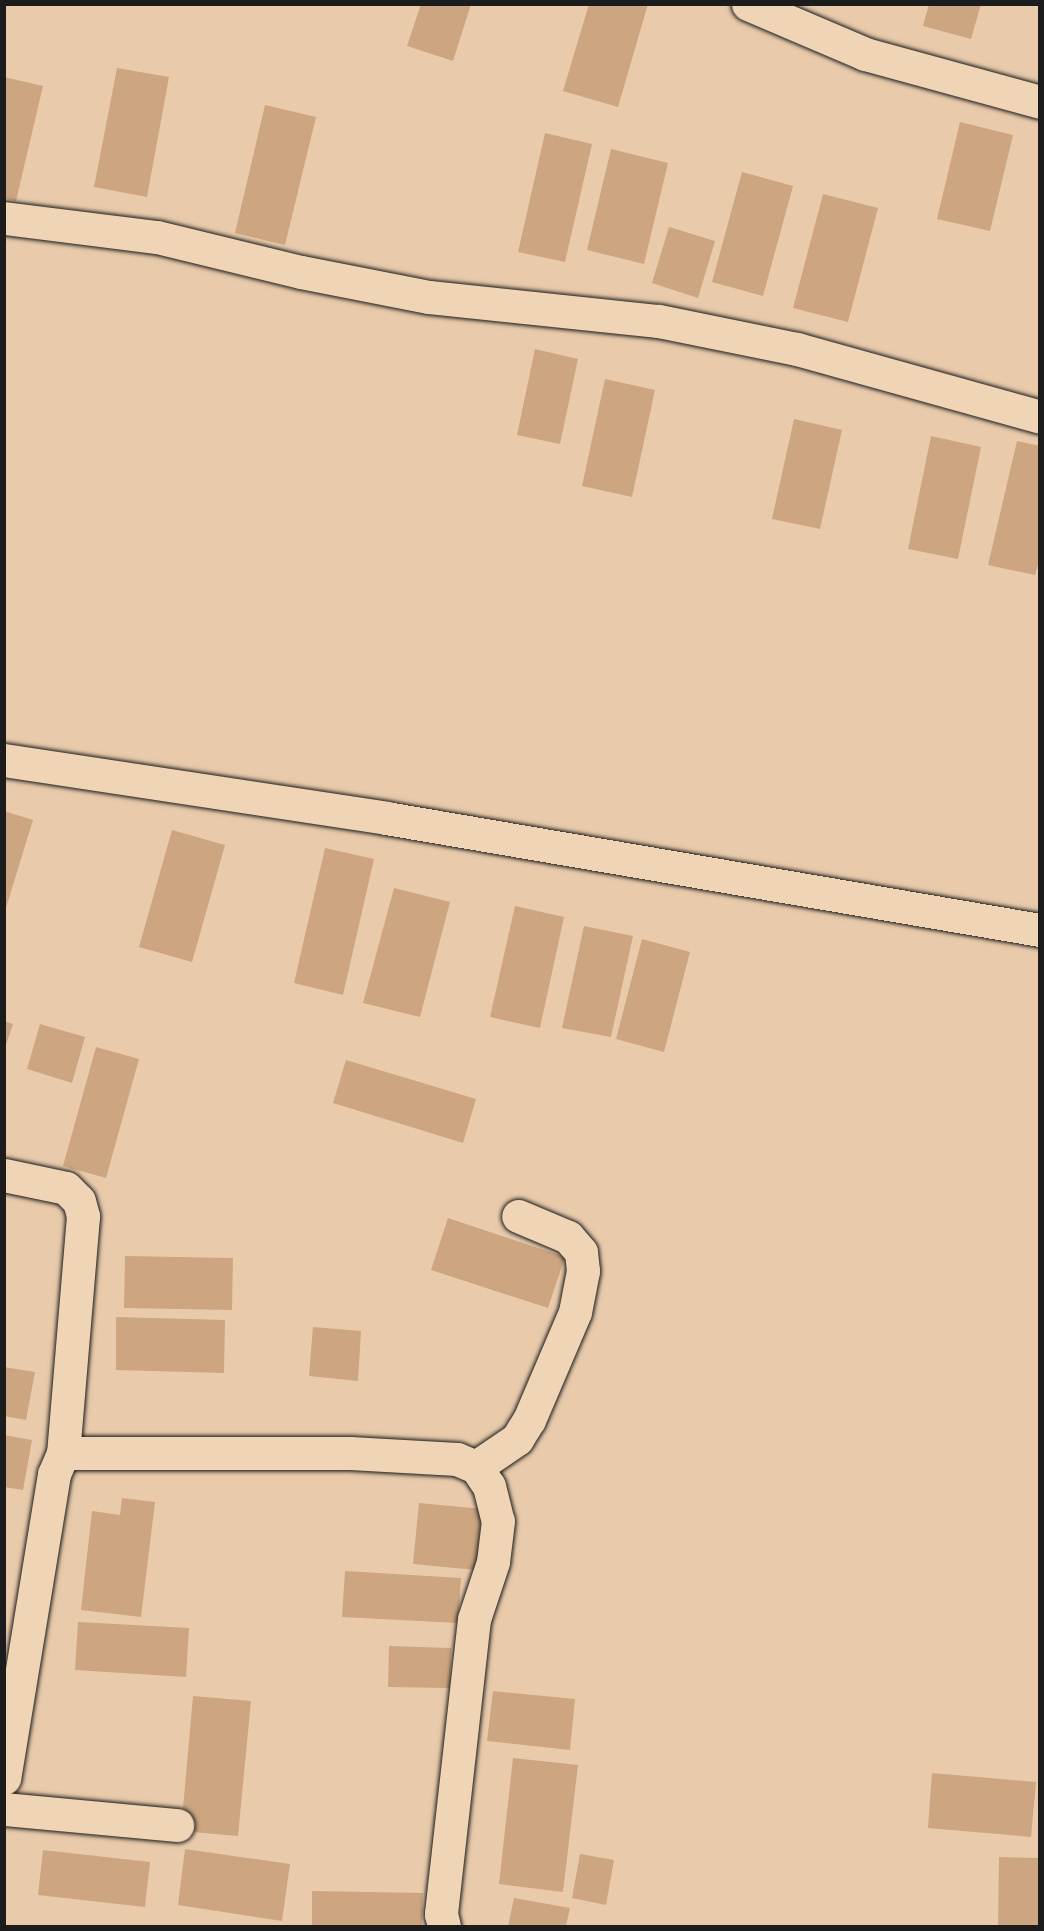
<!DOCTYPE html>
<style>
body{margin:0}
#map{position:relative;width:1044px;height:1931px;overflow:hidden;background:#e9cbac;font-family:Dekko,sans-serif}
div>[style]{position:absolute}
.building>*{inset:0;background:#cda581}
.roads{filter:drop-shadow(0 0 2px #1c1c1c) drop-shadow(0 0 2px #1c1c1c)}
.minor>*{height:33px;margin:-16.5px;padding:0 16.5px;transform-origin:16.5px;border-radius:16.5px;background:#efd4b6}
span{translate:-50% -50%;white-space:nowrap;text-align:center;line-height:1.15;-webkit-text-stroke:4.5px #efd4b6;paint-order:stroke}
.frame{position:absolute;inset:0;border:6px solid #1c1c1c;pointer-events:none}
</style>
<div id="map">
<div class="building">
<div style="clip-path:polygon(421px 4px,471px 4px,453px 61px,407px 46px)"></div>
<div style="clip-path:polygon(589px 4px,648px 4px,618px 107px,563px 91px)"></div>
<div style="clip-path:polygon(929px 4px,981px 4px,971px 39px,923px 26px)"></div>
<div style="clip-path:polygon(117px 68px,169px 77px,147px 197px,94px 187px)"></div>
<div style="clip-path:polygon(4px 77px,43px 86px,16px 201px,4px 198px)"></div>
<div style="clip-path:polygon(265px 105px,316px 117px,285px 245px,235px 233px)"></div>
<div style="clip-path:polygon(960px 122px,1013px 135px,990px 231px,937px 219px)"></div>
<div style="clip-path:polygon(545px 133px,592px 144px,565px 262px,518px 252px)"></div>
<div style="clip-path:polygon(611px 149px,668px 163px,644px 264px,587px 250px)"></div>
<div style="clip-path:polygon(742px 172px,793px 186px,763px 296px,712px 282px)"></div>
<div style="clip-path:polygon(823px 194px,878px 208px,848px 322px,793px 308px)"></div>
<div style="clip-path:polygon(669px 227px,715px 241px,698px 298px,652px 283px)"></div>
<div style="clip-path:polygon(535px 349px,578px 359px,560px 444px,517px 435px)"></div>
<div style="clip-path:polygon(605px 379px,655px 390px,632px 497px,582px 486px)"></div>
<div style="clip-path:polygon(794px 419px,842px 430px,820px 529px,772px 519px)"></div>
<div style="clip-path:polygon(931px 436px,981px 447px,958px 559px,908px 549px)"></div>
<div style="clip-path:polygon(1017px 441px,1040px 446px,1040px 557px,1035px 575px,988px 565px)"></div>
<div style="clip-path:polygon(4px 811px,33px 820px,5px 911px,4px 911px)"></div>
<div style="clip-path:polygon(172px 830px,225px 845px,192px 962px,139px 947px)"></div>
<div style="clip-path:polygon(325px 848px,374px 859px,343px 995px,294px 983px)"></div>
<div style="clip-path:polygon(394px 888px,450px 902px,420px 1017px,363px 1003px)"></div>
<div style="clip-path:polygon(515px 906px,564px 917px,540px 1028px,490px 1017px)"></div>
<div style="clip-path:polygon(584px 926px,633px 936px,611px 1037px,562px 1028px)"></div>
<div style="clip-path:polygon(642px 939px,690px 952px,664px 1052px,616px 1039px)"></div>
<div style="clip-path:polygon(4px 1021px,13px 1024px,5px 1048px,4px 1048px)"></div>
<div style="clip-path:polygon(40px 1024px,85px 1037px,72px 1083px,27px 1069px)"></div>
<div style="clip-path:polygon(96px 1047px,139px 1059px,106px 1178px,63px 1166px)"></div>
<div style="clip-path:polygon(346px 1060px,476px 1099px,463px 1143px,333px 1103px)"></div>
<div style="clip-path:polygon(448px 1218px,565px 1257px,548px 1308px,431px 1270px)"></div>
<div style="clip-path:polygon(125px 1256px,233px 1258px,232px 1310px,124px 1308px)"></div>
<div style="clip-path:polygon(116px 1317px,225px 1320px,224px 1373px,116px 1370px)"></div>
<div style="clip-path:polygon(313px 1327px,361px 1331px,358px 1381px,309px 1376px)"></div>
<div style="clip-path:polygon(4px 1367px,35px 1372px,26px 1420px,4px 1416px)"></div>
<div style="clip-path:polygon(4px 1435px,32px 1440px,23px 1490px,4px 1487px)"></div>
<div style="clip-path:polygon(122px 1498px,155px 1502px,141px 1617px,81px 1610px,92px 1511px,120px 1515px)"></div>
<div style="clip-path:polygon(419px 1503px,482px 1509px,476px 1570px,413px 1564px)"></div>
<div style="clip-path:polygon(345px 1571px,461px 1578px,458px 1623px,342px 1617px)"></div>
<div style="clip-path:polygon(78px 1622px,189px 1628px,186px 1677px,75px 1670px)"></div>
<div style="clip-path:polygon(389px 1646px,451px 1648px,450px 1688px,388px 1687px)"></div>
<div style="clip-path:polygon(493px 1691px,575px 1699px,570px 1750px,487px 1741px)"></div>
<div style="clip-path:polygon(193px 1696px,251px 1701px,238px 1836px,181px 1831px)"></div>
<div style="clip-path:polygon(513px 1758px,578px 1765px,563px 1892px,499px 1884px)"></div>
<div style="clip-path:polygon(932px 1773px,1036px 1782px,1031px 1837px,928px 1828px)"></div>
<div style="clip-path:polygon(185px 1849px,290px 1864px,282px 1921px,178px 1905px)"></div>
<div style="clip-path:polygon(43px 1850px,150px 1862px,145px 1907px,38px 1895px)"></div>
<div style="clip-path:polygon(580px 1854px,614px 1860px,606px 1905px,572px 1898px)"></div>
<div style="clip-path:polygon(999px 1857px,1040px 1858px,1040px 1926px,998px 1926px)"></div>
<div style="clip-path:polygon(312px 1891px,423px 1893px,422px 1926px,312px 1926px)"></div>
<div style="clip-path:polygon(514px 1898px,570px 1908px,566px 1926px,508px 1926px)"></div>
</div>
<div class="roads">
<div class="minor">
<div style="left:748px;top:4px;width:127px;rotate:23.1deg"></div>
<div style="left:865px;top:54px;width:181px;rotate:15.3deg"></div>
<div style="left:4px;top:218px;width:154px;rotate:7.1deg"></div>
<div style="left:157px;top:237px;width:148px;rotate:13.7deg"></div>
<div style="left:301px;top:272px;width:130px;rotate:11.1deg"></div>
<div style="left:429px;top:297px;width:231px;rotate:6deg"></div>
<div style="left:659px;top:321px;width:141px;rotate:11.5deg"></div>
<div style="left:797px;top:349px;width:252px;rotate:15.6deg"></div>
<div style="left:4px;top:760px;width:386px;rotate:8.6deg"></div>
<div style="left:386px;top:818px;width:664px;rotate:9.72deg"></div>
<div style="left:4px;top:1175px;width:63px;rotate:11.8deg"></div>
<div style="left:66px;top:1188px;width:18px;rotate:45deg"></div>
<div style="left:79px;top:1201px;width:16px;rotate:75deg"></div>
<div style="left:83px;top:1216px;width:238px;rotate:94.8deg"></div>
<div style="left:63px;top:1453px;width:23px;rotate:113deg"></div>
<div style="left:54px;top:1474px;width:308px;rotate:99.3deg"></div>
<div style="left:63px;top:1453px;width:287px"></div>
<div style="left:350px;top:1453px;width:107px;rotate:3.2deg"></div>
<div style="left:457px;top:1459px;width:21px;rotate:23deg"></div>
<div style="left:476px;top:1467px;width:23px;rotate:56deg"></div>
<div style="left:489px;top:1486px;width:36px;rotate:76deg"></div>
<div style="left:498px;top:1521px;width:41px;rotate:97deg"></div>
<div style="left:493px;top:1562px;width:60px;rotate:108.4deg"></div>
<div style="left:474px;top:1619px;width:297px;rotate:96.4deg"></div>
<div style="left:441px;top:1914px;width:12px;rotate:76deg"></div>
<div style="left:476px;top:1467px;width:50px;rotate:-34.3deg"></div>
<div style="left:517px;top:1439px;width:22px;rotate:-58deg"></div>
<div style="left:529px;top:1420px;width:117px;rotate:-66.9deg"></div>
<div style="left:575px;top:1312px;width:42px;rotate:-79deg"></div>
<div style="left:583px;top:1271px;width:19px;rotate:-96deg"></div>
<div style="left:581px;top:1252px;width:20px;rotate:-131deg"></div>
<div style="left:568px;top:1237px;width:54px;rotate:-157.2deg"></div>
<div style="left:4px;top:1809px;width:174px;rotate:5.3deg"></div>
</div>
</div>
<div class="frame"></div>
</div>
